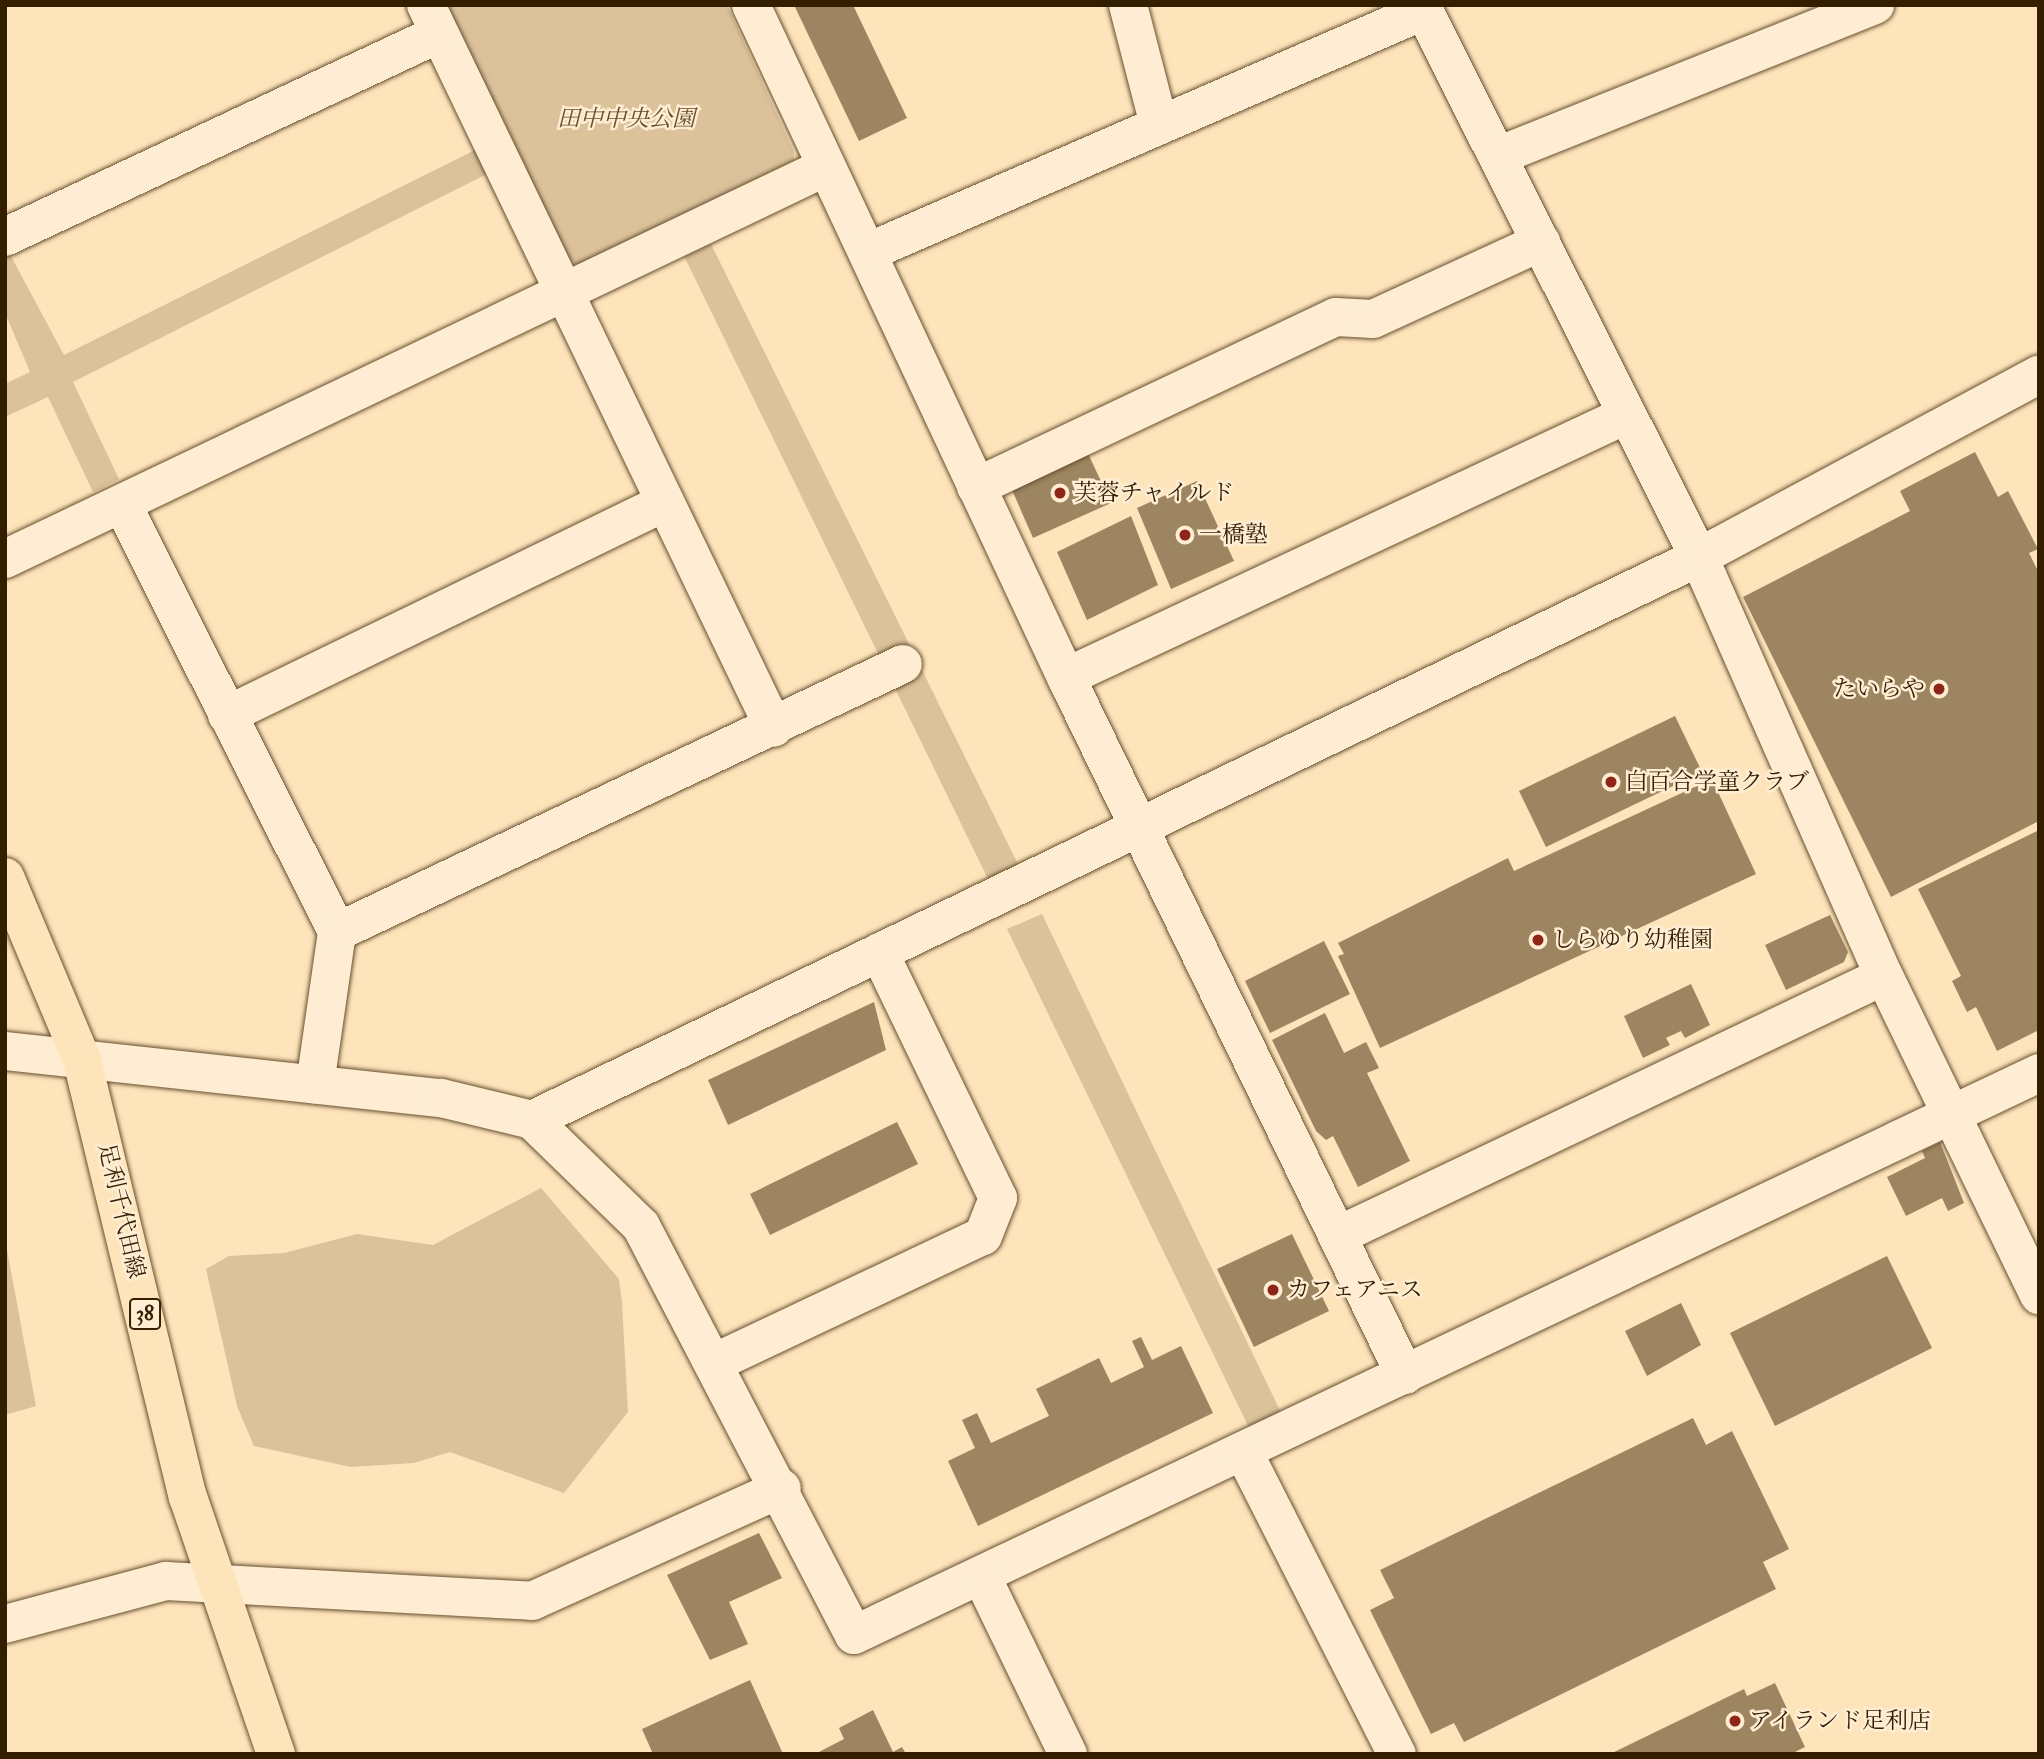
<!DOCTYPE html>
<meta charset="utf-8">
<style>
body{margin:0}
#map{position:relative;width:2044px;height:1759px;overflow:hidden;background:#fee4bb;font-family:"IM FELL Double Pica","Noto Serif JP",serif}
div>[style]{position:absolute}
.green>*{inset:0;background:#dbc29b}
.building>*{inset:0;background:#9d8561}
.roads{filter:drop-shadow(0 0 2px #66502f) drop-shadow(0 0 2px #66502f)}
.minor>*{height:38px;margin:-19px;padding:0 19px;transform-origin:19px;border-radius:19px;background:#feedd3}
.major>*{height:38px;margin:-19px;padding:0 19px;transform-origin:19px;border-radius:19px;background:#fee4bb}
.dots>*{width:19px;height:19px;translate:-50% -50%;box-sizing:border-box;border:4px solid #feedd3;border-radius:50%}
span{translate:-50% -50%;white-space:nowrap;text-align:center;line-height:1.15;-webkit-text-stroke:5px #feedd3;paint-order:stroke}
.shield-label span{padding:2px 5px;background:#feedd3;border:2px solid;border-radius:5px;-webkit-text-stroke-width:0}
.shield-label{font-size:21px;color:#331e00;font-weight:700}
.park-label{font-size:23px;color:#654f2e;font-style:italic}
.poi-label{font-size:23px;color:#331e00}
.left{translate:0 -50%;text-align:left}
.right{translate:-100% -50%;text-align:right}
.street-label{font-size:23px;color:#331e00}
.frame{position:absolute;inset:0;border:7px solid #331e00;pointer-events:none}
</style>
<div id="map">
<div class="green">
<div style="clip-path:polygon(444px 5px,727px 5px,794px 152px,793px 167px,582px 268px,568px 258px)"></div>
<div style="clip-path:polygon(477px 149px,489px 173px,73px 382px,119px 479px,93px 492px,48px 397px,5px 417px,5px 384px,30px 372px,5px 313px,5px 245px,64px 355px)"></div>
<div style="clip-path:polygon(711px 244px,1019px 866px,989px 881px,684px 256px)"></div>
<div style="clip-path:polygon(1042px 914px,1283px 1417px,1251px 1432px,1007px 929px)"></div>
<div style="clip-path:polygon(541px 1188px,619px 1279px,622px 1302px,628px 1412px,564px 1493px,450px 1452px,414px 1463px,351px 1467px,254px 1446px,237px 1406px,206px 1269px,229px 1256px,284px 1253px,357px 1234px,433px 1245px)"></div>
<div style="clip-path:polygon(5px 1239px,36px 1406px,5px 1415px)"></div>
</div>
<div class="building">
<div style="clip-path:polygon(794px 5px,853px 5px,907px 118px,859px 141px)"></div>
<div style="clip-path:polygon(1086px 449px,1111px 503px,1033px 538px,1009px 483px)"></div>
<div style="clip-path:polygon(1975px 452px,1998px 497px,2008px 491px,2038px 549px,2029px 553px,2039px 573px,2039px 821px,1891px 897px,1743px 597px,1910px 511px,1900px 491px)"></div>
<div style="clip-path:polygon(1197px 481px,1234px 561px,1171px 589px,1137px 508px)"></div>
<div style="clip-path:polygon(1131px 516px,1158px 585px,1087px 620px,1057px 552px)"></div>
<div style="clip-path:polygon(1675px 716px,1702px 772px,1546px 847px,1519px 791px)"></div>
<div style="clip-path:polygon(1712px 779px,1756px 874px,1380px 1048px,1338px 956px,1344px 954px,1338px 943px,1508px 858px,1514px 871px)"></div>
<div style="clip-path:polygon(2039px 830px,2039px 1030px,1997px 1051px,1976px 1007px,1967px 1012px,1952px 981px,1961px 976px,1918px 889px)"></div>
<div style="clip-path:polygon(1830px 915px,1848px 952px,1844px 962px,1786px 990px,1765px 945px)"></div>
<div style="clip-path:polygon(1324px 941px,1350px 994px,1270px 1033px,1245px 981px)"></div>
<div style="clip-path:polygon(1691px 984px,1710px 1025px,1685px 1038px,1681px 1031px,1666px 1038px,1670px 1045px,1643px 1058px,1624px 1016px)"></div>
<div style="clip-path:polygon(874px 1002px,886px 1050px,728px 1125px,708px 1080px)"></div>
<div style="clip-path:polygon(1325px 1013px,1344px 1053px,1366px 1042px,1379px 1068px,1367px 1073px,1410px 1161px,1358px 1187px,1333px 1136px,1326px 1140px,1316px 1131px,1272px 1040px)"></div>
<div style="clip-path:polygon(897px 1122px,918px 1164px,770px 1235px,750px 1194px)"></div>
<div style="clip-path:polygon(1940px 1142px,1964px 1203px,1948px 1211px,1942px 1198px,1906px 1216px,1887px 1177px,1925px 1158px,1922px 1151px)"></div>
<div style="clip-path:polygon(1292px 1234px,1329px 1311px,1254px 1347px,1217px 1269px)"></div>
<div style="clip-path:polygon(1887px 1256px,1932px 1348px,1775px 1426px,1730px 1333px)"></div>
<div style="clip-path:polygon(1681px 1303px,1701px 1345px,1647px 1376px,1625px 1331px)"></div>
<div style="clip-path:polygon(1141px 1337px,1152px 1360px,1181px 1346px,1213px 1413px,978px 1526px,948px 1461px,975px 1448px,962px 1420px,977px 1413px,991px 1443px,1049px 1416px,1036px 1389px,1099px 1358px,1111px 1383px,1144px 1367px,1132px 1341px)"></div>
<div style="clip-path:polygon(1693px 1418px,1706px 1445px,1732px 1431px,1789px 1549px,1763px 1562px,1776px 1589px,1464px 1742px,1454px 1723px,1431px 1734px,1370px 1610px,1394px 1598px,1380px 1570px)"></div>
<div style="clip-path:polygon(759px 1533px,782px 1578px,729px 1602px,748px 1644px,710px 1660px,667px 1575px)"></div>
<div style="clip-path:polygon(750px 1680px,783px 1754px,653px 1754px,642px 1729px)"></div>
<div style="clip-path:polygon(1775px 1683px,1805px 1747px,1791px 1754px,1610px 1754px,1744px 1689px,1747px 1696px)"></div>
<div style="clip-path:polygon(873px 1710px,893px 1752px,902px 1747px,906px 1754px,815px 1754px,844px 1739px,839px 1728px)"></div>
</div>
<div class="roads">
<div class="minor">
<div style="left:426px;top:5px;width:802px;rotate:64.3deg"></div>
<div style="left:751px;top:5px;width:742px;rotate:64.89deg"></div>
<div style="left:1066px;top:677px;width:776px;rotate:64.1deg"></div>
<div style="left:1128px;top:5px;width:124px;rotate:75.5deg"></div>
<div style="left:1421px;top:5px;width:618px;rotate:63.27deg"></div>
<div style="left:1699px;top:557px;width:458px;rotate:66.2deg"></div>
<div style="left:1884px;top:976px;width:355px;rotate:64.1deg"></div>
<div style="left:1500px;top:155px;width:404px;rotate:-21.8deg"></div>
<div style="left:5px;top:237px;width:479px;rotate:-25.1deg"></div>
<div style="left:868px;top:252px;width:605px;rotate:-23.47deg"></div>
<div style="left:976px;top:487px;width:398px;rotate:-25.3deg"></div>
<div style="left:1336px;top:317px;width:37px;rotate:3deg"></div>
<div style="left:1373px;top:319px;width:185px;rotate:-24.6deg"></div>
<div style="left:122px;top:504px;width:479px;rotate:63.3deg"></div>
<div style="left:337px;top:932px;width:154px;rotate:98.2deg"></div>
<div style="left:5px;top:559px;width:910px;rotate:-25.52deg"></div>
<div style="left:1066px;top:677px;width:618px;rotate:-25.07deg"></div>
<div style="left:227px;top:715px;width:487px;rotate:-25.9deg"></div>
<div style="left:337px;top:932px;width:626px;rotate:-25.34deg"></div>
<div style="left:5px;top:1051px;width:439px;rotate:6.2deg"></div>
<div style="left:441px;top:1098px;width:94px;rotate:13.6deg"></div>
<div style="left:532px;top:1120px;width:1296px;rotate:-25.75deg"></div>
<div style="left:1699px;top:557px;width:386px;rotate:-28.2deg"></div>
<div style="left:532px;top:1120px;width:152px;rotate:44.2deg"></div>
<div style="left:641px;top:1226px;width:461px;rotate:62.5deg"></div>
<div style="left:854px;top:1635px;width:1312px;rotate:-25.37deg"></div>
<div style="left:1339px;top:1235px;width:603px;rotate:-25.42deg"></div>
<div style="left:716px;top:1362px;width:295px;rotate:-25.3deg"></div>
<div style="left:983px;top:1236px;width:41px;rotate:-68.5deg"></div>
<div style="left:998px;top:1198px;width:273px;rotate:-115.8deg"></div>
<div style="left:1243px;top:1451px;width:340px;rotate:63.1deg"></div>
<div style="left:981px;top:1575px;width:199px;rotate:64.1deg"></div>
<div style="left:5px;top:1624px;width:167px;rotate:-15deg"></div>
<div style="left:166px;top:1581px;width:367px;rotate:3.1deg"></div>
<div style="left:532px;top:1601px;width:274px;rotate:-24.3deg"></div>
</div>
<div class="major">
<div style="left:5px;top:877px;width:199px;rotate:67.2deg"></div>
<div style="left:82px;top:1060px;width:450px;rotate:76.4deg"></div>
<div style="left:188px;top:1497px;width:272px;rotate:71.1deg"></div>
</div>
</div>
<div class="dots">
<div style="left:1060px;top:493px;background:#8f2418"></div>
<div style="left:1185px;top:535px;background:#8f2418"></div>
<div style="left:1939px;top:689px;background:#8f2418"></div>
<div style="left:1611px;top:782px;background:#8f2418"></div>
<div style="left:1538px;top:940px;background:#8f2418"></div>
<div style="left:1273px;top:1290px;background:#8f2418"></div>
<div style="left:1735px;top:1721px;background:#8f2418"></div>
</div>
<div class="shield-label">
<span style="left:145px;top:1314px">38</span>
</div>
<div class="park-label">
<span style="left:626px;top:119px">田中中央公園</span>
</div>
<div class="poi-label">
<span class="left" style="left:1074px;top:493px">芙蓉チャイルド</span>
<span class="left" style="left:1199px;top:535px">一橋塾</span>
<span class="right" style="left:1925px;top:689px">たいらや</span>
<span class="left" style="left:1625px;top:782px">白百合学童クラブ</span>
<span class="left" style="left:1552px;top:940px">しらゆり幼稚園</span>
<span class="left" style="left:1287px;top:1290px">カフェアニス</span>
<span class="left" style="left:1749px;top:1721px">アイランド足利店</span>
</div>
<div class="street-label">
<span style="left:121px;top:1211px;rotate:77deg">足利千代田線</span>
</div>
<div class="frame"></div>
</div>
